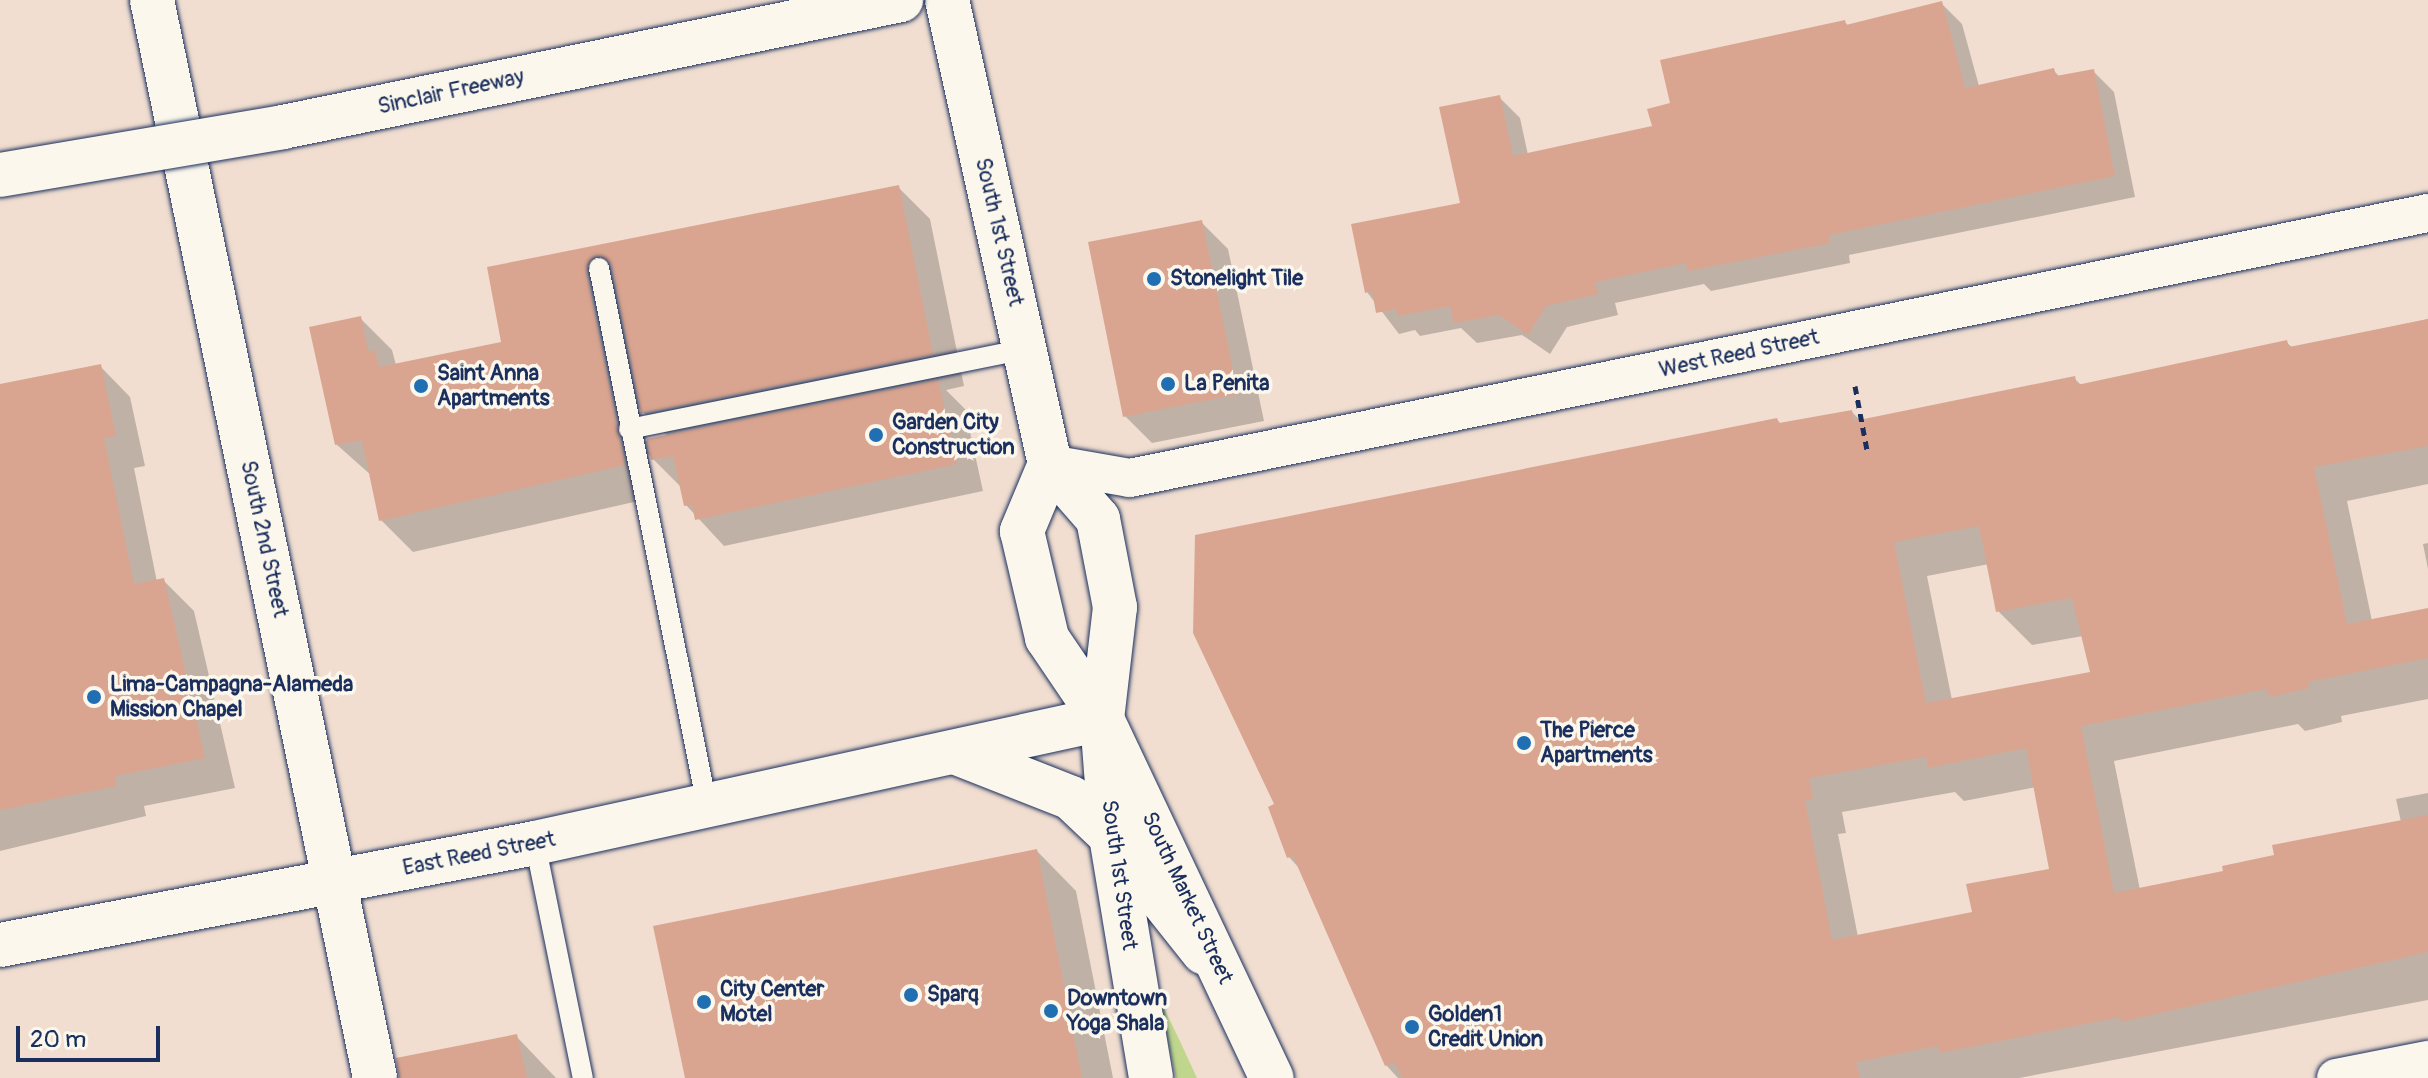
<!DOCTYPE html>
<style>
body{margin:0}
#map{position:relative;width:2428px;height:1078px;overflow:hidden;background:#f1ded0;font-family:Pangolin,sans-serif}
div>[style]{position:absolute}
.green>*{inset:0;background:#c0d68c}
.shadow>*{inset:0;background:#0003}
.building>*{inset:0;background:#daa590}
.path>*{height:5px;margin-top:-2.5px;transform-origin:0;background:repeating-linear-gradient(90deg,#1b2f5e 0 8px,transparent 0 14px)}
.roads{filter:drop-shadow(0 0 2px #1b2f5e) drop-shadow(0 0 2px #1b2f5e)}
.lane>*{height:20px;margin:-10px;padding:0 10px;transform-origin:10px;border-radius:10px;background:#fbf7ec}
.street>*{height:38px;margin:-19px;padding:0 19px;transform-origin:19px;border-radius:19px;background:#fbf7ec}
.secondary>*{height:44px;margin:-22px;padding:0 22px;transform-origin:22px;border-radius:22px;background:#fbf7ec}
.primary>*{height:44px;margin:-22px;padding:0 22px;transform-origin:22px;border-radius:22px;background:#fbf7ec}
.bridges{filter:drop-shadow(0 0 2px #1b2f5e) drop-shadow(0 0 2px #1b2f5e)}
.highway-bridge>*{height:44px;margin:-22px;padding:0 22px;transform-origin:22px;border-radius:22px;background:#fbf7ec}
.dots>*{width:22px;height:22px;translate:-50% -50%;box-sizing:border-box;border:4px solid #fbf7ec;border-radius:50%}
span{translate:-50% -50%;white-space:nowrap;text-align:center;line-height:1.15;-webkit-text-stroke:7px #fbf7ec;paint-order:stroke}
.street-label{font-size:22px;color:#1b2f5e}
.poi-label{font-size:22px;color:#1b2f5e;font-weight:700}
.left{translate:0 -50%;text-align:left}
.scale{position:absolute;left:16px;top:1026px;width:144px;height:36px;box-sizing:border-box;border:4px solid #1b2f5e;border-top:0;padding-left:10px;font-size:24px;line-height:28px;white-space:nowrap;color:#1b2f5e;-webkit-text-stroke:6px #fbf7ec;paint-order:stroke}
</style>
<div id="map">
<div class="green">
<div style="clip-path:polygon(1159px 998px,1178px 1037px,1197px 1078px,1176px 1078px)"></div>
</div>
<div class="shadow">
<div style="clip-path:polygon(1941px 3px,1962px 24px,1979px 86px,2053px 70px,2061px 78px,2093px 71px,2114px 92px,2135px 197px,1849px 255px,1850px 263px,1711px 291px,1704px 284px,1615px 303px,1618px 315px,1567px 327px,1550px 354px,1522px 335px,1477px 343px,1461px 328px,1420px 336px,1415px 330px,1399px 334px,1367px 292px,1463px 205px,1499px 97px,1520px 118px,1528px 155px,1654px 127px,1672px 104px,1845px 22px,1849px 27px)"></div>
<div style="clip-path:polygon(evenodd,898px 187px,930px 219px,964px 386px,946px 390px,965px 409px,983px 491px,724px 546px,686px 505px,680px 486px,648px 454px,656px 497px,413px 552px,381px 520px,372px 476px,336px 444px,360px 318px,392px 350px,396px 365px,503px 343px,490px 268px,898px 187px,638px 407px,660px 429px,668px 436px,645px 441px,638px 407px)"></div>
<div style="clip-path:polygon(1201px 222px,1228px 249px,1264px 421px,1152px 443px,1125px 416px)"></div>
<div style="clip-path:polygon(evenodd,2428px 319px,2428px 484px,2347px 501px,2372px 621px,2428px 610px,2428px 699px,2341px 716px,2342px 722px,2305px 731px,2298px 724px,2114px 761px,2140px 890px,2225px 873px,2401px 822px,2396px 799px,2428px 793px,2428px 1000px,2019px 1078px,1398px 1078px,1386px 1065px,1299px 868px,1289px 857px,1777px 420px,1782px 425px,1852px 412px,1861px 421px,2074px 378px,2082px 386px,2286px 342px,2293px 348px,2428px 319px,1989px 564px,1998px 611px,2032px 645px,2083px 636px,2092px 673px,1952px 700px,1927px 576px,1989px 564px,2428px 319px,2036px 787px,2052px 870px,1974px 914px,1858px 937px,1838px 834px,1846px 833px,1842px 812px,1955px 792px,1964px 801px,2036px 787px)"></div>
<div style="clip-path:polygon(100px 366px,130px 397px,145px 466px,134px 468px,157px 582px,164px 581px,194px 611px,235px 788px,144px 806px,146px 816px,0 851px,0 388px)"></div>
<div style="clip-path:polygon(2428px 543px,2428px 569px,2423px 544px)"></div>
<div style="clip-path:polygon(1037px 851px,1076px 891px,1113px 1078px,687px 1078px)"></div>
<div style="clip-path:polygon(516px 1036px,556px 1078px,461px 1078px)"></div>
</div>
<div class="building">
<div style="clip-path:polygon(1942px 1px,1965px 88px,2054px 68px,2056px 76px,2094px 69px,2115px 176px,1829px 235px,1830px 243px,1688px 271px,1686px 263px,1595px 282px,1598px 294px,1546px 306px,1528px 335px,1499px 315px,1454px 323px,1450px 306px,1398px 316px,1396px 309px,1376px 313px,1372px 291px,1365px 293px,1351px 224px,1460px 203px,1439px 107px,1500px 95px,1513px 156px,1652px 126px,1647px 109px,1670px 103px,1660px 60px,1845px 20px,1846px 25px)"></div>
<div style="clip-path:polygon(899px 185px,933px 354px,641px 413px,612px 265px,597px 255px,586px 271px,625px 465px,379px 521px,362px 440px,335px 445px,309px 327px,361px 316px,368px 351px,375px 350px,379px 367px,501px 342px,487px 267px)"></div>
<div style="clip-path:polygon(1202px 220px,1238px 394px,1123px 417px,1088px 242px)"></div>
<div style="clip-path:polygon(evenodd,2428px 319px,2428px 446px,2314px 467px,2347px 624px,2428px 608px,2428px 658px,2308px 682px,2309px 688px,2269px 697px,2267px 689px,2081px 726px,2114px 893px,2223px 871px,2222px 866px,2274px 855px,2272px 845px,2428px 815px,2428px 952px,2121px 1022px,2120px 1017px,1940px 1053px,1938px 1046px,1856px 1062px,1860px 1078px,1403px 1078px,1394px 1062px,1385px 1066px,1293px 856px,1287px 858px,1268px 807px,1274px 804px,1193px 633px,1195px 535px,1777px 418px,1779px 423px,1852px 410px,1854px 421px,2075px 376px,2077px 385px,2287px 340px,2289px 347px,2428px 319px,1979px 526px,1996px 612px,2072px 598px,2090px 672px,1926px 703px,1894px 542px,1979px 526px,2428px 319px,2026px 748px,2049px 869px,1966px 884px,1972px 912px,1832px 940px,1805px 800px,1813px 799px,1809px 778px,1926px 757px,1928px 768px,2026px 748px)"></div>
<div style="clip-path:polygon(101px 364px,116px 436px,104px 438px,134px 584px,164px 578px,205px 758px,115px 776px,117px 786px,0 810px,0 384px)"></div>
<div style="clip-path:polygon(938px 380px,957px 464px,695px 520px,692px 505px,684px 506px,673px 456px,651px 460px,647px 439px)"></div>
<div style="clip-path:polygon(1037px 849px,1082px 1078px,685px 1078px,653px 926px)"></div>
<div style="clip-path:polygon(517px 1034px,527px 1078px,399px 1078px,396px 1058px)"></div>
</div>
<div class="path">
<div style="left:1855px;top:386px;width:65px;rotate:79.4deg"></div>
</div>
<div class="roads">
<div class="lane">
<div style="left:599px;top:268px;width:548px;rotate:78.63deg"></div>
<div style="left:629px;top:429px;width:404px;rotate:-11.4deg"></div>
<div style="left:535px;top:843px;width:240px;rotate:78.5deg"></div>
</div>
<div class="street">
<div style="left:1050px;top:464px;width:81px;rotate:9.9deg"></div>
<div style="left:1130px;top:478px;width:1325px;rotate:-11.54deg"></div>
<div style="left:2336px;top:1078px;width:94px;rotate:-11.1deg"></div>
</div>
<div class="secondary">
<div style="left:152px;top:0;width:1101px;rotate:78.31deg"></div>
<div style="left:957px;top:753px;width:123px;rotate:21.5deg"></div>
<div style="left:1071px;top:798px;width:55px;rotate:43.5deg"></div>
<div style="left:1111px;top:836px;width:149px;rotate:51.5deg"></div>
<div style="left:0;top:945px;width:545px;rotate:-10.79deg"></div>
<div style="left:535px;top:843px;width:580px;rotate:-12.34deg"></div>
<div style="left:1102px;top:719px;width:117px;rotate:85.6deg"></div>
<div style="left:1111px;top:836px;width:245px;rotate:80.6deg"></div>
</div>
<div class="primary">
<div style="left:947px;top:0;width:475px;rotate:77.5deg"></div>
<div style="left:1050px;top:464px;width:73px;rotate:48.9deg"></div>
<div style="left:1098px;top:519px;width:90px;rotate:79.1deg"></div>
<div style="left:1115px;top:607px;width:113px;rotate:96.6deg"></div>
<div style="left:1050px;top:464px;width:73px;rotate:112.7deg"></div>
<div style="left:1022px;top:531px;width:110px;rotate:76.8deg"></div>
<div style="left:1047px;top:638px;width:98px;rotate:55.8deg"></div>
<div style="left:1102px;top:719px;width:397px;rotate:64.7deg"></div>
</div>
</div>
<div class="bridges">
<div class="highway-bridge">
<div style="left:0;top:175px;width:287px;rotate:-9.6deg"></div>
<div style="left:283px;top:127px;width:631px;rotate:-11.61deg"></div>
</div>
</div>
<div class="dots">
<div style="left:1154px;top:279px;background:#1f6fb2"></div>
<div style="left:1168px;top:384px;background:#1f6fb2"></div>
<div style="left:421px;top:386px;background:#1f6fb2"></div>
<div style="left:876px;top:435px;background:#1f6fb2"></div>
<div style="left:94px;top:697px;background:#1f6fb2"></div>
<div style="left:1524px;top:743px;background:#1f6fb2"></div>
<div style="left:911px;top:995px;background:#1f6fb2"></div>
<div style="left:704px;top:1002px;background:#1f6fb2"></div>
<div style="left:1051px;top:1011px;background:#1f6fb2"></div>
<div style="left:1412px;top:1027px;background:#1f6fb2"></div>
</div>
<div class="street-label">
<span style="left:451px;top:92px;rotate:-12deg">Sinclair Freeway</span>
<span style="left:999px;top:232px;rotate:77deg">South 1st Street</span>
<span style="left:1739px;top:354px;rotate:-12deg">West Reed Street</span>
<span style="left:264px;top:539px;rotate:78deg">South 2nd Street</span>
<span style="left:479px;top:854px;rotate:-11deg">East Reed Street</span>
<span style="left:1119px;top:875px;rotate:82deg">South 1st Street</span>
<span style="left:1187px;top:898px;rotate:65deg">South Market Street</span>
</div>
<div class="poi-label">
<span class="left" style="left:1170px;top:279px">Stonelight Tile</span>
<span class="left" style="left:437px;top:386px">Saint Anna<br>Apartments</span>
<span class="left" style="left:1184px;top:384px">La Penita</span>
<span class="left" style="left:892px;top:435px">Garden City<br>Construction</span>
<span class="left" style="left:110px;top:697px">Lima-Campagna-Alameda<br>Mission Chapel</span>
<span class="left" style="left:1540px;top:743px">The Pierce<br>Apartments</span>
<span class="left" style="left:720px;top:1002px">City Center<br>Motel</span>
<span class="left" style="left:927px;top:995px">Sparq</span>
<span class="left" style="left:1067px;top:1011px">Downtown<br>Yoga Shala</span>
<span class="left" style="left:1428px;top:1027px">Golden1<br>Credit Union</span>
</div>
<div class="scale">20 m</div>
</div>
